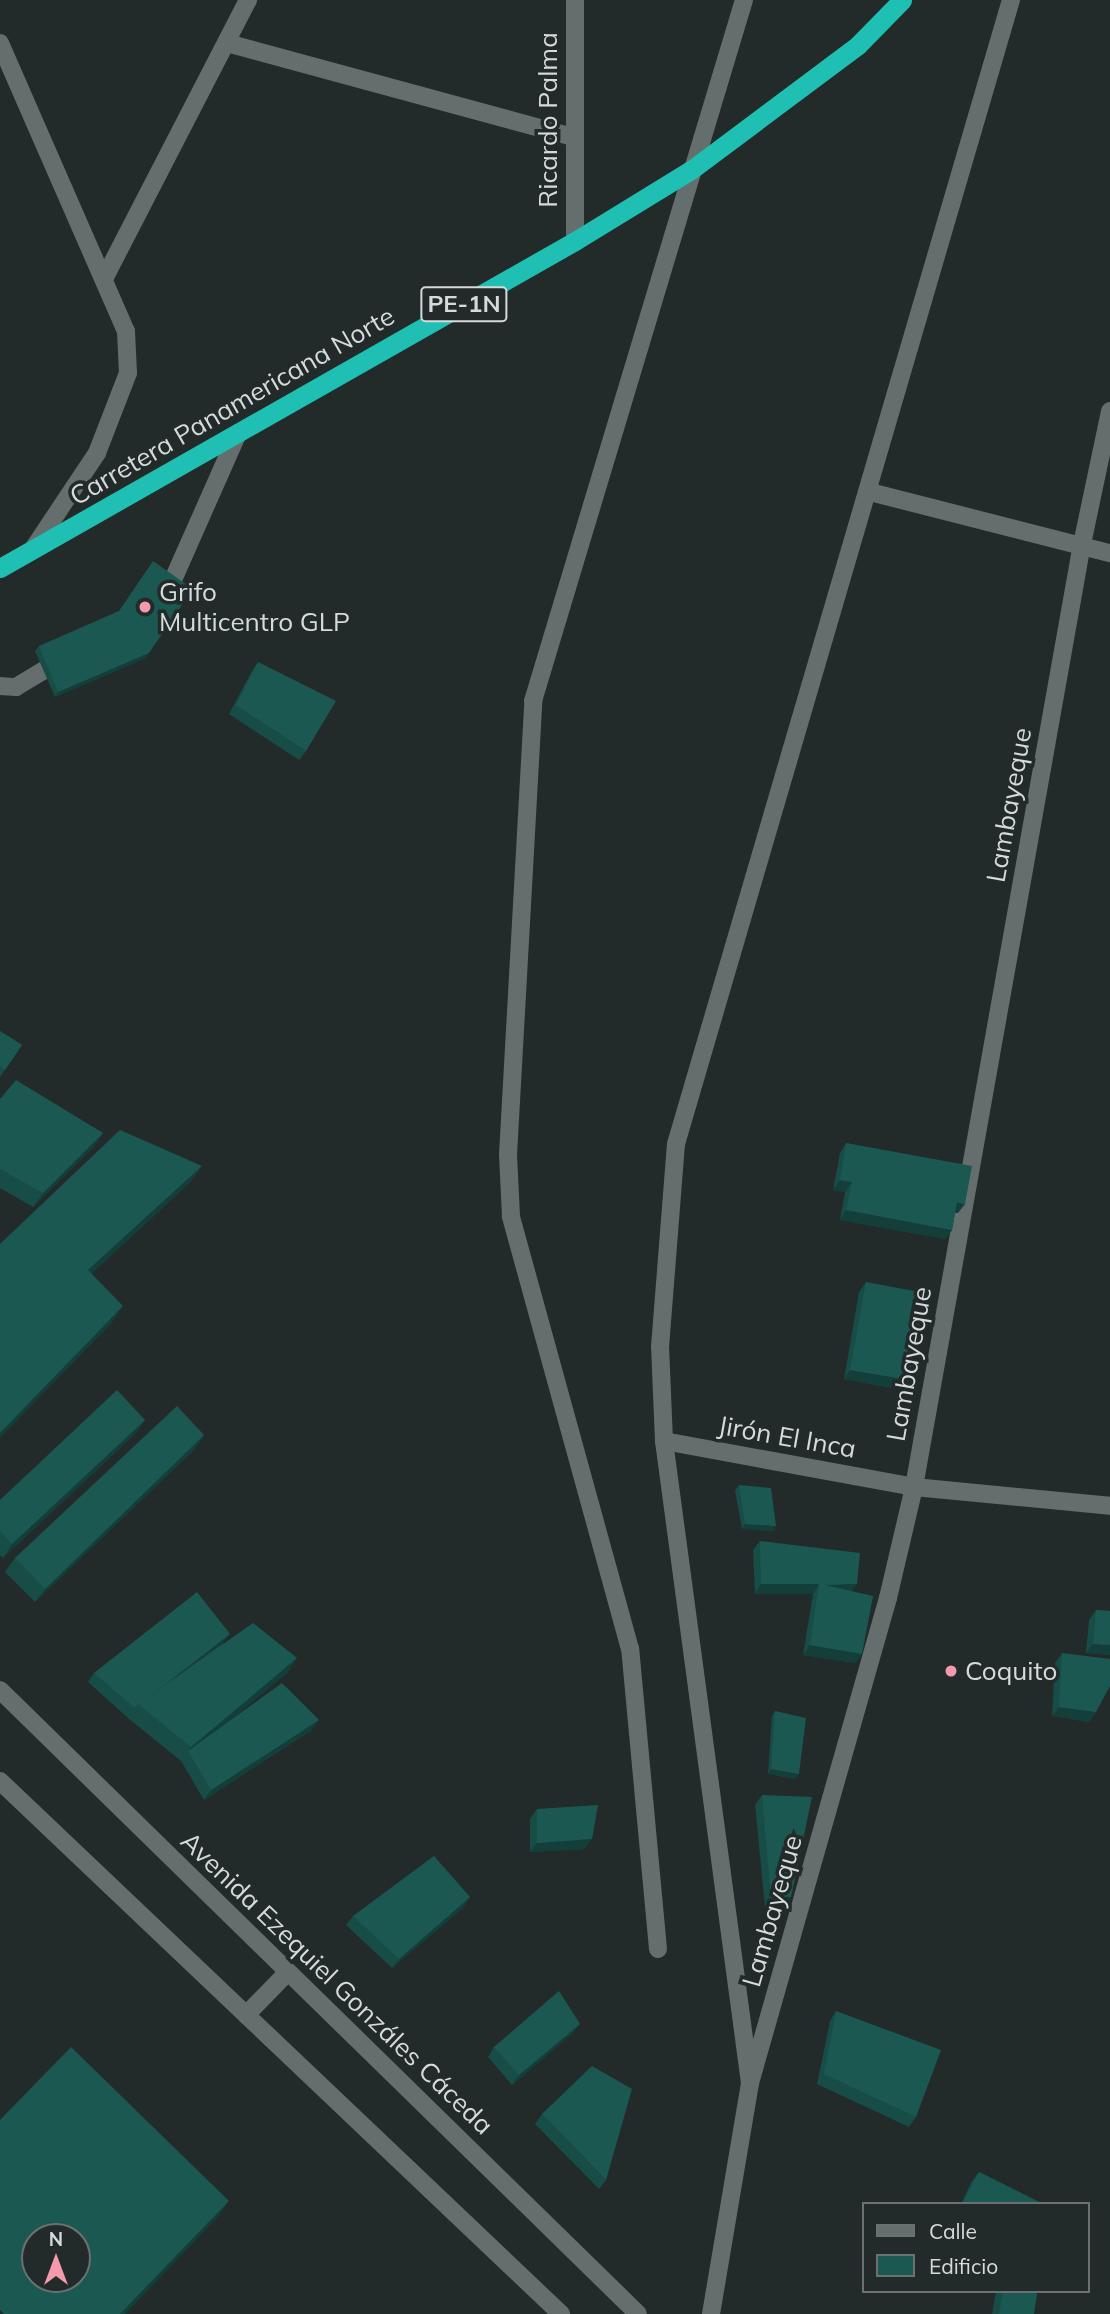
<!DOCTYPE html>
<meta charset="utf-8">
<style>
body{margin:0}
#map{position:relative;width:1110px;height:2314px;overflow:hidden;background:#222b2a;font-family:Mulish,sans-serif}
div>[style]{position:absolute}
.service>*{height:18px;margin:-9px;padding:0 9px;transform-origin:9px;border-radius:9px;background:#646f6d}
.minor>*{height:18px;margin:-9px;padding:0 9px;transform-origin:9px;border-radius:9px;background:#646f6d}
.secondary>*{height:18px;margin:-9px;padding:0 9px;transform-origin:9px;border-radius:9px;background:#646f6d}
.trunk>*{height:19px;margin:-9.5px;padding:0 9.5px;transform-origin:9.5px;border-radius:9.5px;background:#1fbfb4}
.wall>*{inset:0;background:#184c47}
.shaded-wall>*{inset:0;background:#143e39}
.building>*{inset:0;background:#1c5852}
.dots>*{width:19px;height:19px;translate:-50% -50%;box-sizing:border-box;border:4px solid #222b2a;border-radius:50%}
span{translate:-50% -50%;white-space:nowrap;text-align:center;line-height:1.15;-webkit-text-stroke:7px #222b2a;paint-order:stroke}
.shield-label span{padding:2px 5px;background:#222b2a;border:2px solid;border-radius:5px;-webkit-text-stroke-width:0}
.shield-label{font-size:24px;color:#d5dbda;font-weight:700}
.street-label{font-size:26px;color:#d5dbda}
.poi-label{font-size:26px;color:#d5dbda}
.left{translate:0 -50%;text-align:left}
.legend{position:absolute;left:862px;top:2202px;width:228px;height:91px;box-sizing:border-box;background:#222b2a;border:2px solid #6a7170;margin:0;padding:9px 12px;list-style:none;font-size:21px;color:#d5dbda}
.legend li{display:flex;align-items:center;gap:14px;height:35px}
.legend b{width:35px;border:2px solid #6a7170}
.north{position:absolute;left:21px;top:2223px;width:70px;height:70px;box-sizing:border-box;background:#222b2a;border:2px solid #6a7170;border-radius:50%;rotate:0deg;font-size:19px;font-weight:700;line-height:28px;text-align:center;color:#d5dbda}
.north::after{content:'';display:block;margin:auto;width:24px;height:32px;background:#f39aac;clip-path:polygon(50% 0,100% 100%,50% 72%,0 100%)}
</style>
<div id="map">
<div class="service">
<div style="left:172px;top:582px;width:163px;rotate:-66.1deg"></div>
<div style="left:0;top:686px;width:16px;rotate:4deg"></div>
<div style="left:16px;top:687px;width:33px;rotate:-31deg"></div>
</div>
<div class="minor">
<div style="left:575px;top:0;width:241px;rotate:90deg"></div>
<div style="left:0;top:43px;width:314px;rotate:66.4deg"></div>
<div style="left:126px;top:331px;width:42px;rotate:87.3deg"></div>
<div style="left:128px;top:373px;width:86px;rotate:111.2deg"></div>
<div style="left:97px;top:453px;width:115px;rotate:123.7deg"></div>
<div style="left:227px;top:43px;width:359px;rotate:15.2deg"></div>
<div style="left:105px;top:277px;width:312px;rotate:-62.7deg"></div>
<div style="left:870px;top:492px;width:248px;rotate:14.3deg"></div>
<div style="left:664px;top:1441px;width:254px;rotate:10.4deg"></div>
<div style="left:914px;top:1487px;width:197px;rotate:5.5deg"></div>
<div style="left:658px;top:1949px;width:301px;rotate:-95.3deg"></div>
<div style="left:630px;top:1649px;width:449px;rotate:-105.4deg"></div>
<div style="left:511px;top:1216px;width:61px;rotate:-92.8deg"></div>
<div style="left:508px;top:1155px;width:455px;rotate:-86.8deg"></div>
<div style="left:533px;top:701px;width:732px;rotate:-73.25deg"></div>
<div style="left:750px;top:2083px;width:648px;rotate:-97.63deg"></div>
<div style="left:664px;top:1441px;width:94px;rotate:-92.4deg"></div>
<div style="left:660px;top:1347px;width:204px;rotate:-85.5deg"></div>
<div style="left:676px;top:1144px;width:1192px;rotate:-73.68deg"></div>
<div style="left:711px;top:2314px;width:234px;rotate:-80.4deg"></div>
<div style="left:750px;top:2083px;width:504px;rotate:-74.12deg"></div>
<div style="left:888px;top:1598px;width:114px;rotate:-76.8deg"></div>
<div style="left:914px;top:1487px;width:953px;rotate:-79.9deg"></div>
<div style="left:1081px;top:549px;width:141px;rotate:-78.1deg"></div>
</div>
<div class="secondary">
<div style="left:0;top:1690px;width:892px;rotate:44.36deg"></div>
<div style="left:0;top:1781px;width:774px;rotate:43.53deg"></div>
<div style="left:246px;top:2015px;width:60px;rotate:-45.7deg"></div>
</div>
<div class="trunk">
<div style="left:0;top:568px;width:661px;rotate:-29.63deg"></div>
<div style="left:575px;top:241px;width:136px;rotate:-31.5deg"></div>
<div style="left:691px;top:170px;width:209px;rotate:-36.8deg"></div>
<div style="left:858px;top:45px;width:63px;rotate:-45.6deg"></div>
</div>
<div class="wall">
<div style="clip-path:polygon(39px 646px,146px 658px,55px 697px,35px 651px)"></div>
<div style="clip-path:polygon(258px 662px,306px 751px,299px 760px,229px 714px,252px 671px)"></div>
<div style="clip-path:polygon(0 1031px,22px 1045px,0 1077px)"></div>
<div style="clip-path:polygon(0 1099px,103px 1133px,94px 1147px,33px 1207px,0 1188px)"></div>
<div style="clip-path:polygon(846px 1143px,958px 1213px,955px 1213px,952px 1230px,945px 1239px,840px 1220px,845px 1192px,833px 1190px,840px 1153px)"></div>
<div style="clip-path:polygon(866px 1282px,909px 1380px,902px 1390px,844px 1379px,859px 1292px)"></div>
<div style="clip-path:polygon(145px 1420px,135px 1434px,3px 1558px,0 1555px,0 1500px)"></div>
<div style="clip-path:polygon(204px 1435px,195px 1449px,35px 1602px,5px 1572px,15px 1558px)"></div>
<div style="clip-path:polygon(739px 1485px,776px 1526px,773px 1531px,742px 1529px,735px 1490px)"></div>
<div style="clip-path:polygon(760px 1541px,852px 1591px,862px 1654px,855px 1663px,803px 1655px,813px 1594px,755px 1594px,753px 1550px)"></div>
<div style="clip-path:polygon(1096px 1610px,1110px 1611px,1110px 1655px,1086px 1653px,1089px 1620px)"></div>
<div style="clip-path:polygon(223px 1643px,288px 1672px,228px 1722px,312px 1730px,204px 1800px,181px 1761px,128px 1718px,88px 1682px,94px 1673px)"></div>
<div style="clip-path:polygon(1062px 1653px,1096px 1712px,1089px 1722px,1052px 1716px,1055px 1663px)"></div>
<div style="clip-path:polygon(775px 1711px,799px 1774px,795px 1779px,768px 1774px,772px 1716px)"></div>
<div style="clip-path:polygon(762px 1795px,785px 1907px,765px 1907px,755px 1805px)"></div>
<div style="clip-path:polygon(537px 1809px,585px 1849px,530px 1852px,530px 1819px)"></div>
<div style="clip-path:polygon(470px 1897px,464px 1907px,392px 1968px,346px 1925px,353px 1916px)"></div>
<div style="clip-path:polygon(836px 2011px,916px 2117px,909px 2127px,817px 2084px,830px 2021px)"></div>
<div style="clip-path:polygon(573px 2033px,512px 2085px,488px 2057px,494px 2047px)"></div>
<div style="clip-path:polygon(542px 2114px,606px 2180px,599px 2189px,535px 2124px)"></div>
<div style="clip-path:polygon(979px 2172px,1043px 2204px,961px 2204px,972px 2181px)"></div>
<div style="clip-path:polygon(996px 2291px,1032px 2291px,1034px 2314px,992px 2314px)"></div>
</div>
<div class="shaded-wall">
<div style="clip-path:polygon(149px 653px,146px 658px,55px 697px,58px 692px)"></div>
<div style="clip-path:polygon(103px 1133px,94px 1147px,33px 1207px,43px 1193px)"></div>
<div style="clip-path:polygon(202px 1166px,190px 1183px,76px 1288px,88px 1270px)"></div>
<div style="clip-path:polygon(840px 1180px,852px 1182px,845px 1192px,833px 1190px)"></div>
<div style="clip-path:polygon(957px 1202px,965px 1204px,958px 1213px,951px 1212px)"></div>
<div style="clip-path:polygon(846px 1210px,952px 1230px,945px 1239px,840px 1220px)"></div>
<div style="clip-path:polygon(123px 1306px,111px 1324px,0 1438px,0 1433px)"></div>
<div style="clip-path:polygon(850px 1370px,909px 1380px,902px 1390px,844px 1379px)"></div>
<div style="clip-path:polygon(145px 1420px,135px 1434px,3px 1558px,12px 1544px)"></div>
<div style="clip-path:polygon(204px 1435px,195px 1449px,35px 1602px,45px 1589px)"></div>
<div style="clip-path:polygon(745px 1524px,776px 1526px,773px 1531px,742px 1529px)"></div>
<div style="clip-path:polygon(761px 1584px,819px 1584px,813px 1594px,755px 1594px)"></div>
<div style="clip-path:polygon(857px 1584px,850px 1594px,825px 1585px)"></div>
<div style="clip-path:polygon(230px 1634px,223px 1643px,139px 1705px)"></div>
<div style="clip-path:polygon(1093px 1644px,1110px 1645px,1110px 1655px,1086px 1653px)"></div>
<div style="clip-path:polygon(810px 1645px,862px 1654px,855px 1663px,803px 1655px)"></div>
<div style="clip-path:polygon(297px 1658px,288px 1672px,190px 1754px,188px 1751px,191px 1747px)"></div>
<div style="clip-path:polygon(1059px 1707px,1096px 1712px,1089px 1722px,1052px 1716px)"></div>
<div style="clip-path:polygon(319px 1720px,312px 1730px,204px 1800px,211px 1790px)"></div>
<div style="clip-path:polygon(771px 1769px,799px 1774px,795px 1779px,768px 1774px)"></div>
<div style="clip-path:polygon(592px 1839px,585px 1849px,530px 1852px,537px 1843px)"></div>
<div style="clip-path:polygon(470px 1897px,464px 1907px,392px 1968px,399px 1959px)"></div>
<div style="clip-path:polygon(791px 1897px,785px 1907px,765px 1907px,771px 1898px)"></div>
<div style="clip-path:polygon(580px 2024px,573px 2033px,512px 2085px,519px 2075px)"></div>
<div style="clip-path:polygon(229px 2201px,217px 2218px,125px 2314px,120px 2314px)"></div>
</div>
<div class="building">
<div style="clip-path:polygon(153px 561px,193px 589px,149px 653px,58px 692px,39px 646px,119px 611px)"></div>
<div style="clip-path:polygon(258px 662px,336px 701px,306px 751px,236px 705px)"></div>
<div style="clip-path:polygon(0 1031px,22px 1045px,5px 1070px,0 1066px)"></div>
<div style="clip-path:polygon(16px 1080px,103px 1133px,43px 1193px,0 1169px,0 1099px)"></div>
<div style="clip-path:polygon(120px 1130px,202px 1166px,88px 1270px,123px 1306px,0 1433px,0 1244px)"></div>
<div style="clip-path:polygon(846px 1143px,972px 1166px,965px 1204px,957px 1202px,952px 1230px,846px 1210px,852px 1182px,840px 1180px)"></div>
<div style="clip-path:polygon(866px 1282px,925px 1293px,909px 1380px,850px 1370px)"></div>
<div style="clip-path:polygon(117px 1390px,145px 1420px,12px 1544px,0 1531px,0 1500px)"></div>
<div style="clip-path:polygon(177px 1406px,204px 1435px,45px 1589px,15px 1558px)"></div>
<div style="clip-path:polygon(739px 1485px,771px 1488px,776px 1526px,745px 1524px)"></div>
<div style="clip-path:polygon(760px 1541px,860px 1553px,857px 1584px,825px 1585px,873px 1596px,862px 1654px,810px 1645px,819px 1584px,761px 1584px)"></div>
<div style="clip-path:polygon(197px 1592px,230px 1634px,162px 1687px,138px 1704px,135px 1708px,94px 1673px)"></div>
<div style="clip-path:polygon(1096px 1610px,1110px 1611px,1110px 1645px,1093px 1644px)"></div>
<div style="clip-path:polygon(253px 1623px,297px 1658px,191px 1747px,138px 1704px)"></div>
<div style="clip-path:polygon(1062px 1653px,1110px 1659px,1110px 1686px,1096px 1712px,1059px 1707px)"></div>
<div style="clip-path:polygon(282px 1683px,319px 1720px,211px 1790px,188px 1751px)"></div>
<div style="clip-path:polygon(775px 1711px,806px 1718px,799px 1774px,771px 1769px)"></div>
<div style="clip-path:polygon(762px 1795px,812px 1797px,791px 1897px,771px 1898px)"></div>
<div style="clip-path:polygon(598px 1805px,592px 1839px,537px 1843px,537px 1809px)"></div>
<div style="clip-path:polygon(434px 1856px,470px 1897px,399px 1959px,353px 1916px)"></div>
<div style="clip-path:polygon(559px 1991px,580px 2024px,519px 2075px,494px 2047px)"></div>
<div style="clip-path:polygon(836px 2011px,941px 2050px,916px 2117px,824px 2074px)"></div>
<div style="clip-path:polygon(evenodd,71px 2047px,229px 2201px,120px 2314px,4px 2314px,0 2310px,0 2120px,71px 2047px,35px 2237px,77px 2237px,77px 2279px,35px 2279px,35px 2237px)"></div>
<div style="clip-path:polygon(592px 2066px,632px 2089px,606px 2180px,542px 2114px)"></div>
<div style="clip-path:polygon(979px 2172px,1043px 2204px,962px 2204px)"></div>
<div style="clip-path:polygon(1003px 2291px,1032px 2291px,1037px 2294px,1034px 2314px,999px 2314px)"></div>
</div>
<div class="dots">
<div style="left:145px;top:607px;background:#f39aac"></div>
<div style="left:951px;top:1671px;background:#f39aac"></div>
</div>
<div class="shield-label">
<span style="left:464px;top:304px">PE-1N</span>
</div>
<div class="street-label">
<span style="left:548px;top:120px;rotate:-90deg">Ricardo Palma</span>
<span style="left:232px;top:406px;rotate:-30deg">Carretera Panamericana Norte</span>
<span style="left:1009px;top:805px;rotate:-80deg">Lambayeque</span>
<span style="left:909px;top:1364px;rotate:-80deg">Lambayeque</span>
<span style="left:787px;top:1437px;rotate:10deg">Jirón El Inca</span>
<span style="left:772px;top:1911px;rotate:-74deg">Lambayeque</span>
<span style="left:337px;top:1983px;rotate:44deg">Avenida Ezequiel Gonzáles Cáceda</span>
</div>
<div class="poi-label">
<span class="left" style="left:159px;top:607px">Grifo<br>Multicentro GLP</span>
<span class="left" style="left:965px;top:1671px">Coquito</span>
</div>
<ul class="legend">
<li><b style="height:9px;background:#646f6d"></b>Calle</li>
<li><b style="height:19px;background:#1c5852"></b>Edificio</li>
</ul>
<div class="north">N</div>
</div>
